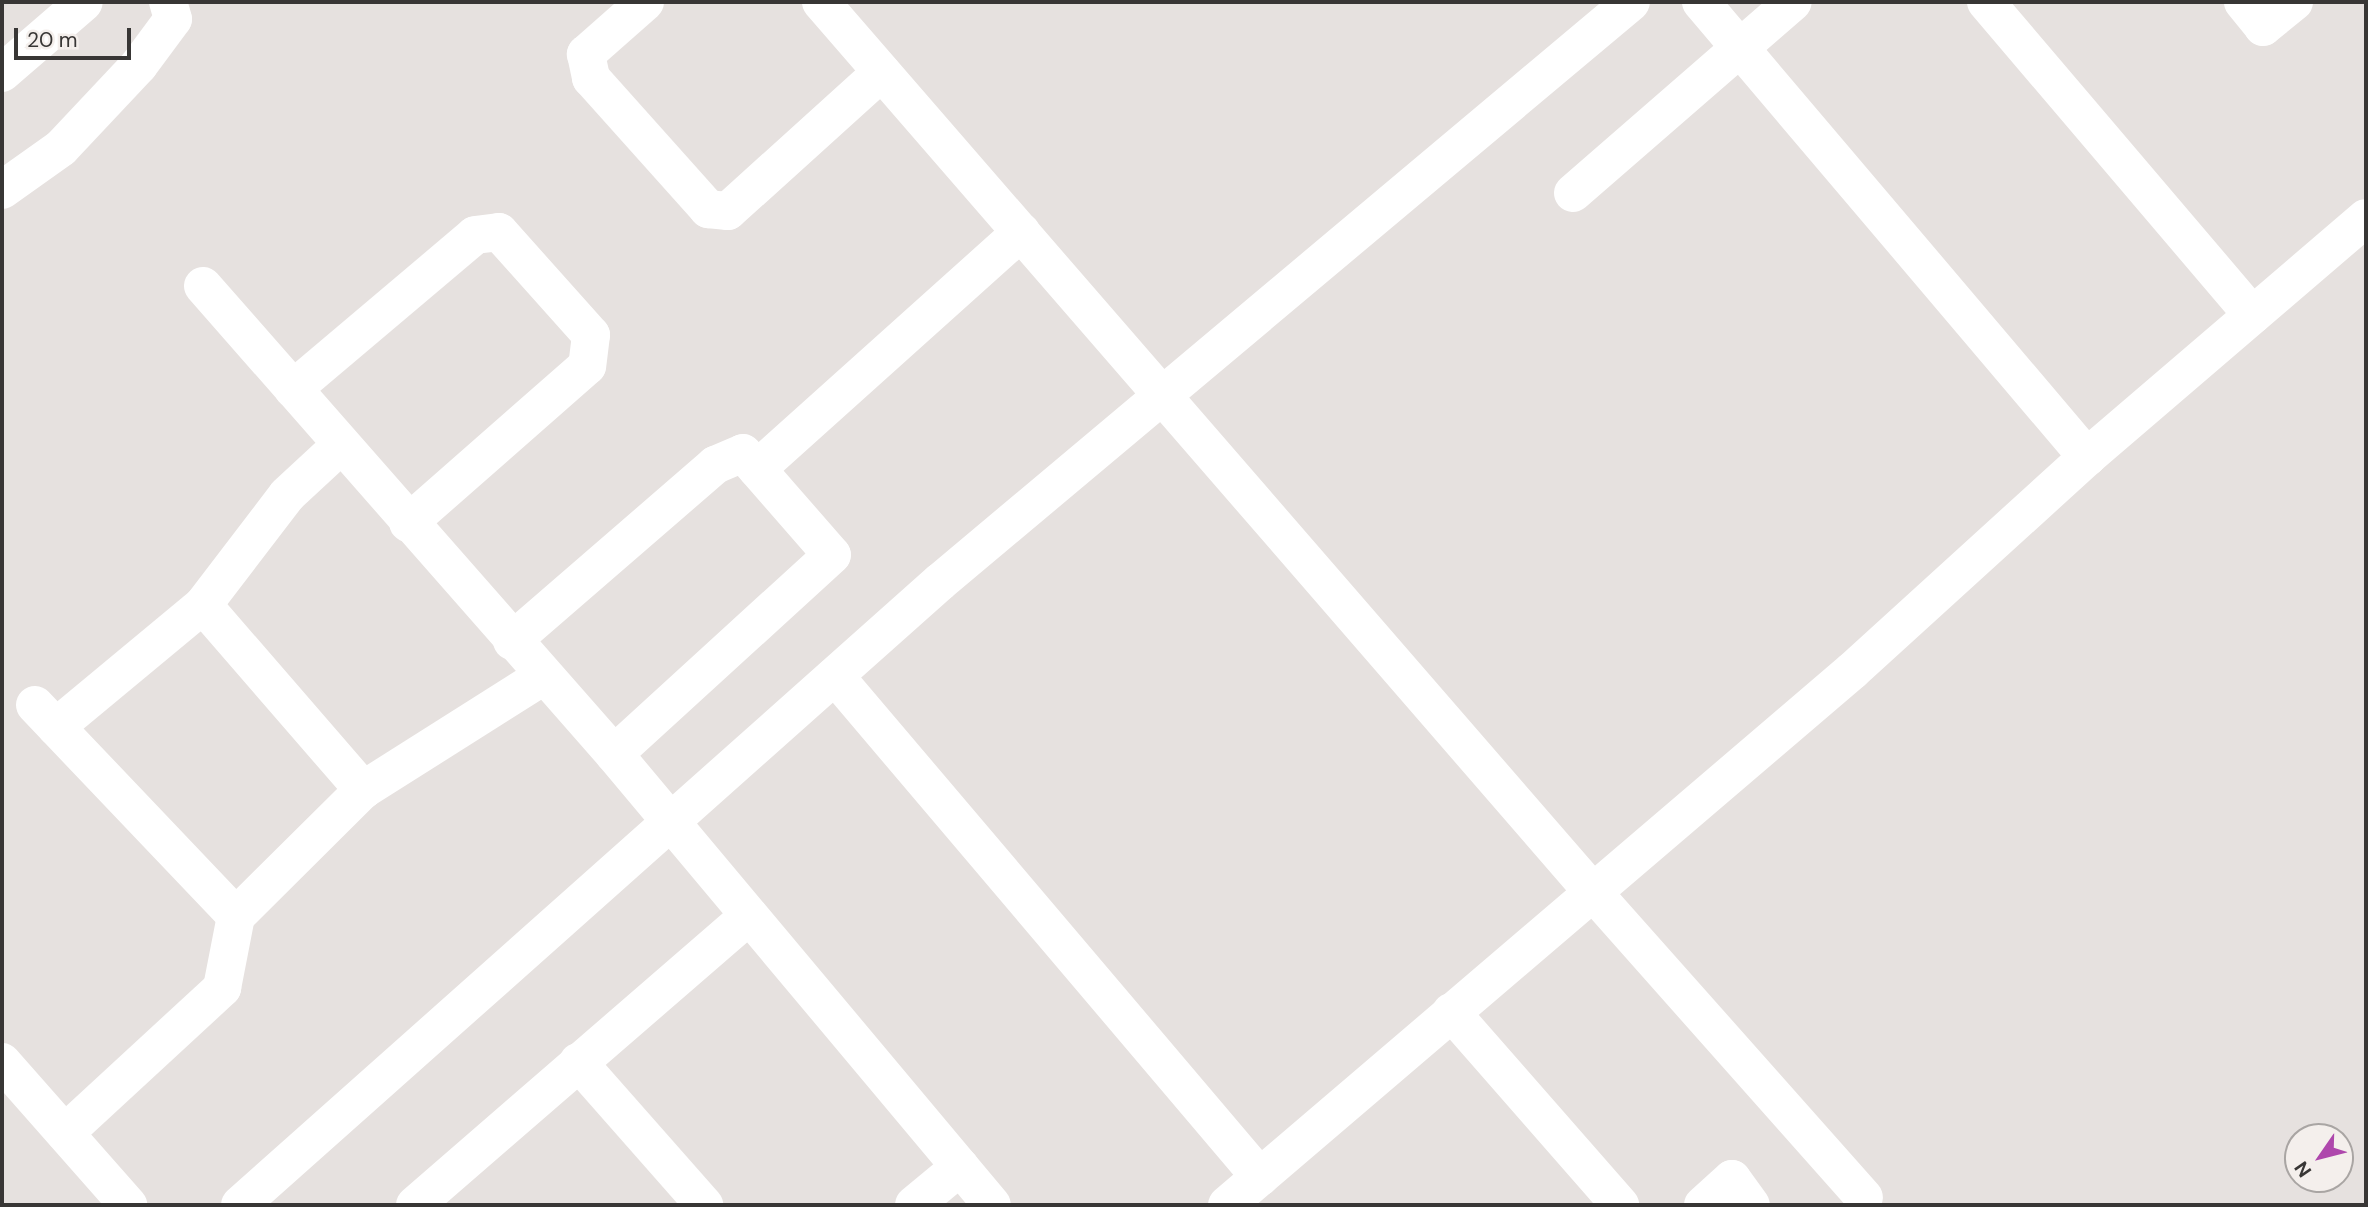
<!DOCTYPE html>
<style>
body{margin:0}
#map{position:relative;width:2368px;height:1207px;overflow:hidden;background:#e6e1df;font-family:"DM Sans",sans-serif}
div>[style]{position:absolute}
.minor>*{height:38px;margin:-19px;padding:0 19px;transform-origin:19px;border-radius:19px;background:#fff}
span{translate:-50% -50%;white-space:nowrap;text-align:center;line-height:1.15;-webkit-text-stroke:7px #f4efec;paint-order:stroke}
.frame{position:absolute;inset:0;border:4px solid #383635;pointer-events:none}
.north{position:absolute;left:2284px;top:1123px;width:70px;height:70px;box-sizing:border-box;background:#f4efec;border:2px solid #a9a5a3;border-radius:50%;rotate:235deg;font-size:19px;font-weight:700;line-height:28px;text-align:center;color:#383635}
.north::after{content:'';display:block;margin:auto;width:24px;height:32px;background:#ae47ac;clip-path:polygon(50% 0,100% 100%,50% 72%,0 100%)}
.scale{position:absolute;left:14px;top:28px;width:117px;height:32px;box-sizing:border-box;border:4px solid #383635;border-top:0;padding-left:9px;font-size:21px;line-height:24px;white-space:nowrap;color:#383635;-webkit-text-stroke:5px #f4efec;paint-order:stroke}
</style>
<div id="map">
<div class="minor">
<div style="left:645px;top:2px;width:79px;rotate:138.6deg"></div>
<div style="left:586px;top:54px;width:25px;rotate:78deg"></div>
<div style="left:591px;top:78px;width:176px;rotate:48.2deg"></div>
<div style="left:708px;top:209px;width:20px;rotate:6deg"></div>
<div style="left:728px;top:211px;width:207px;rotate:-42.1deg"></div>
<div style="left:821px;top:2px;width:1175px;rotate:49.07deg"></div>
<div style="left:1591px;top:890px;width:411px;rotate:48.4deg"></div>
<div style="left:1701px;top:2px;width:597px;rotate:49.69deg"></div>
<div style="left:1986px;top:2px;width:411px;rotate:49.6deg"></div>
<div style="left:2243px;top:2px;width:32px;rotate:51deg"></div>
<div style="left:2263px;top:27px;width:40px;rotate:-39deg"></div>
<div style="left:2px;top:73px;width:108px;rotate:-40.9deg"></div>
<div style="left:2px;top:190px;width:72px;rotate:-35.4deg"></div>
<div style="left:61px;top:148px;width:114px;rotate:-46.8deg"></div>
<div style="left:139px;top:65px;width:57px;rotate:-53.5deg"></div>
<div style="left:173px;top:19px;width:18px;rotate:-106deg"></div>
<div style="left:1573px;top:193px;width:291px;rotate:-41deg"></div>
<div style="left:203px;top:286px;width:623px;rotate:48.71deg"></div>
<div style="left:614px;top:754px;width:588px;rotate:50.03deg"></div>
<div style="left:293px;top:389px;width:238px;rotate:-40.2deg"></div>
<div style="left:475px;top:235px;width:24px;rotate:-7deg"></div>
<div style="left:499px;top:232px;width:138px;rotate:48.2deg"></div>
<div style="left:591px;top:335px;width:31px;rotate:97deg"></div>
<div style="left:587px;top:366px;width:238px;rotate:138.7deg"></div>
<div style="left:757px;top:469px;width:355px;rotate:-41.9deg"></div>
<div style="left:203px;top:605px;width:245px;rotate:49.1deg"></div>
<div style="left:512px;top:641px;width:269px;rotate:-40.9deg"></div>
<div style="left:715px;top:465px;width:30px;rotate:-23deg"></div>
<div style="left:743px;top:453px;width:135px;rotate:48.9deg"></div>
<div style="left:832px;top:555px;width:295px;rotate:137.6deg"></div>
<div style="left:835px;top:676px;width:657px;rotate:49.69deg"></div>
<div style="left:35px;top:705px;width:291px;rotate:46.4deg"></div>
<div style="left:56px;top:727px;width:191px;rotate:-39.7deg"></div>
<div style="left:203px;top:605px;width:138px;rotate:-52.6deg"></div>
<div style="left:287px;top:495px;width:74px;rotate:-42.8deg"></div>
<div style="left:1451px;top:1012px;width:257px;rotate:48.8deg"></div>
<div style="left:2px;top:1062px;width:191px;rotate:48.6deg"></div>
<div style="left:578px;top:1062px;width:191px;rotate:48.6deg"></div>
<div style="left:65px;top:1133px;width:214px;rotate:-42.7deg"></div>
<div style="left:222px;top:988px;width:73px;rotate:-79deg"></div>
<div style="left:236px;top:916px;width:179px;rotate:-44.8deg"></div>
<div style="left:363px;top:790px;width:213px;rotate:-32.3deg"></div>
<div style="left:240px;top:1205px;width:937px;rotate:-41.67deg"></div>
<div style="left:940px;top:582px;width:902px;rotate:-40.01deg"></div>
<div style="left:415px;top:1205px;width:442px;rotate:-40.9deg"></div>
<div style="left:914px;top:1205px;width:60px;rotate:-39.6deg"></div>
<div style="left:1227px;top:1205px;width:822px;rotate:-40.51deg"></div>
<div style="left:1852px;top:671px;width:318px;rotate:-42.3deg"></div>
<div style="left:2087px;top:457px;width:367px;rotate:-40.6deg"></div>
<div style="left:1703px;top:1205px;width:39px;rotate:-42deg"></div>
<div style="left:1732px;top:1179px;width:32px;rotate:54deg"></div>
</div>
<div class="frame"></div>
<div class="north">N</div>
<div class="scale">20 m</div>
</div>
